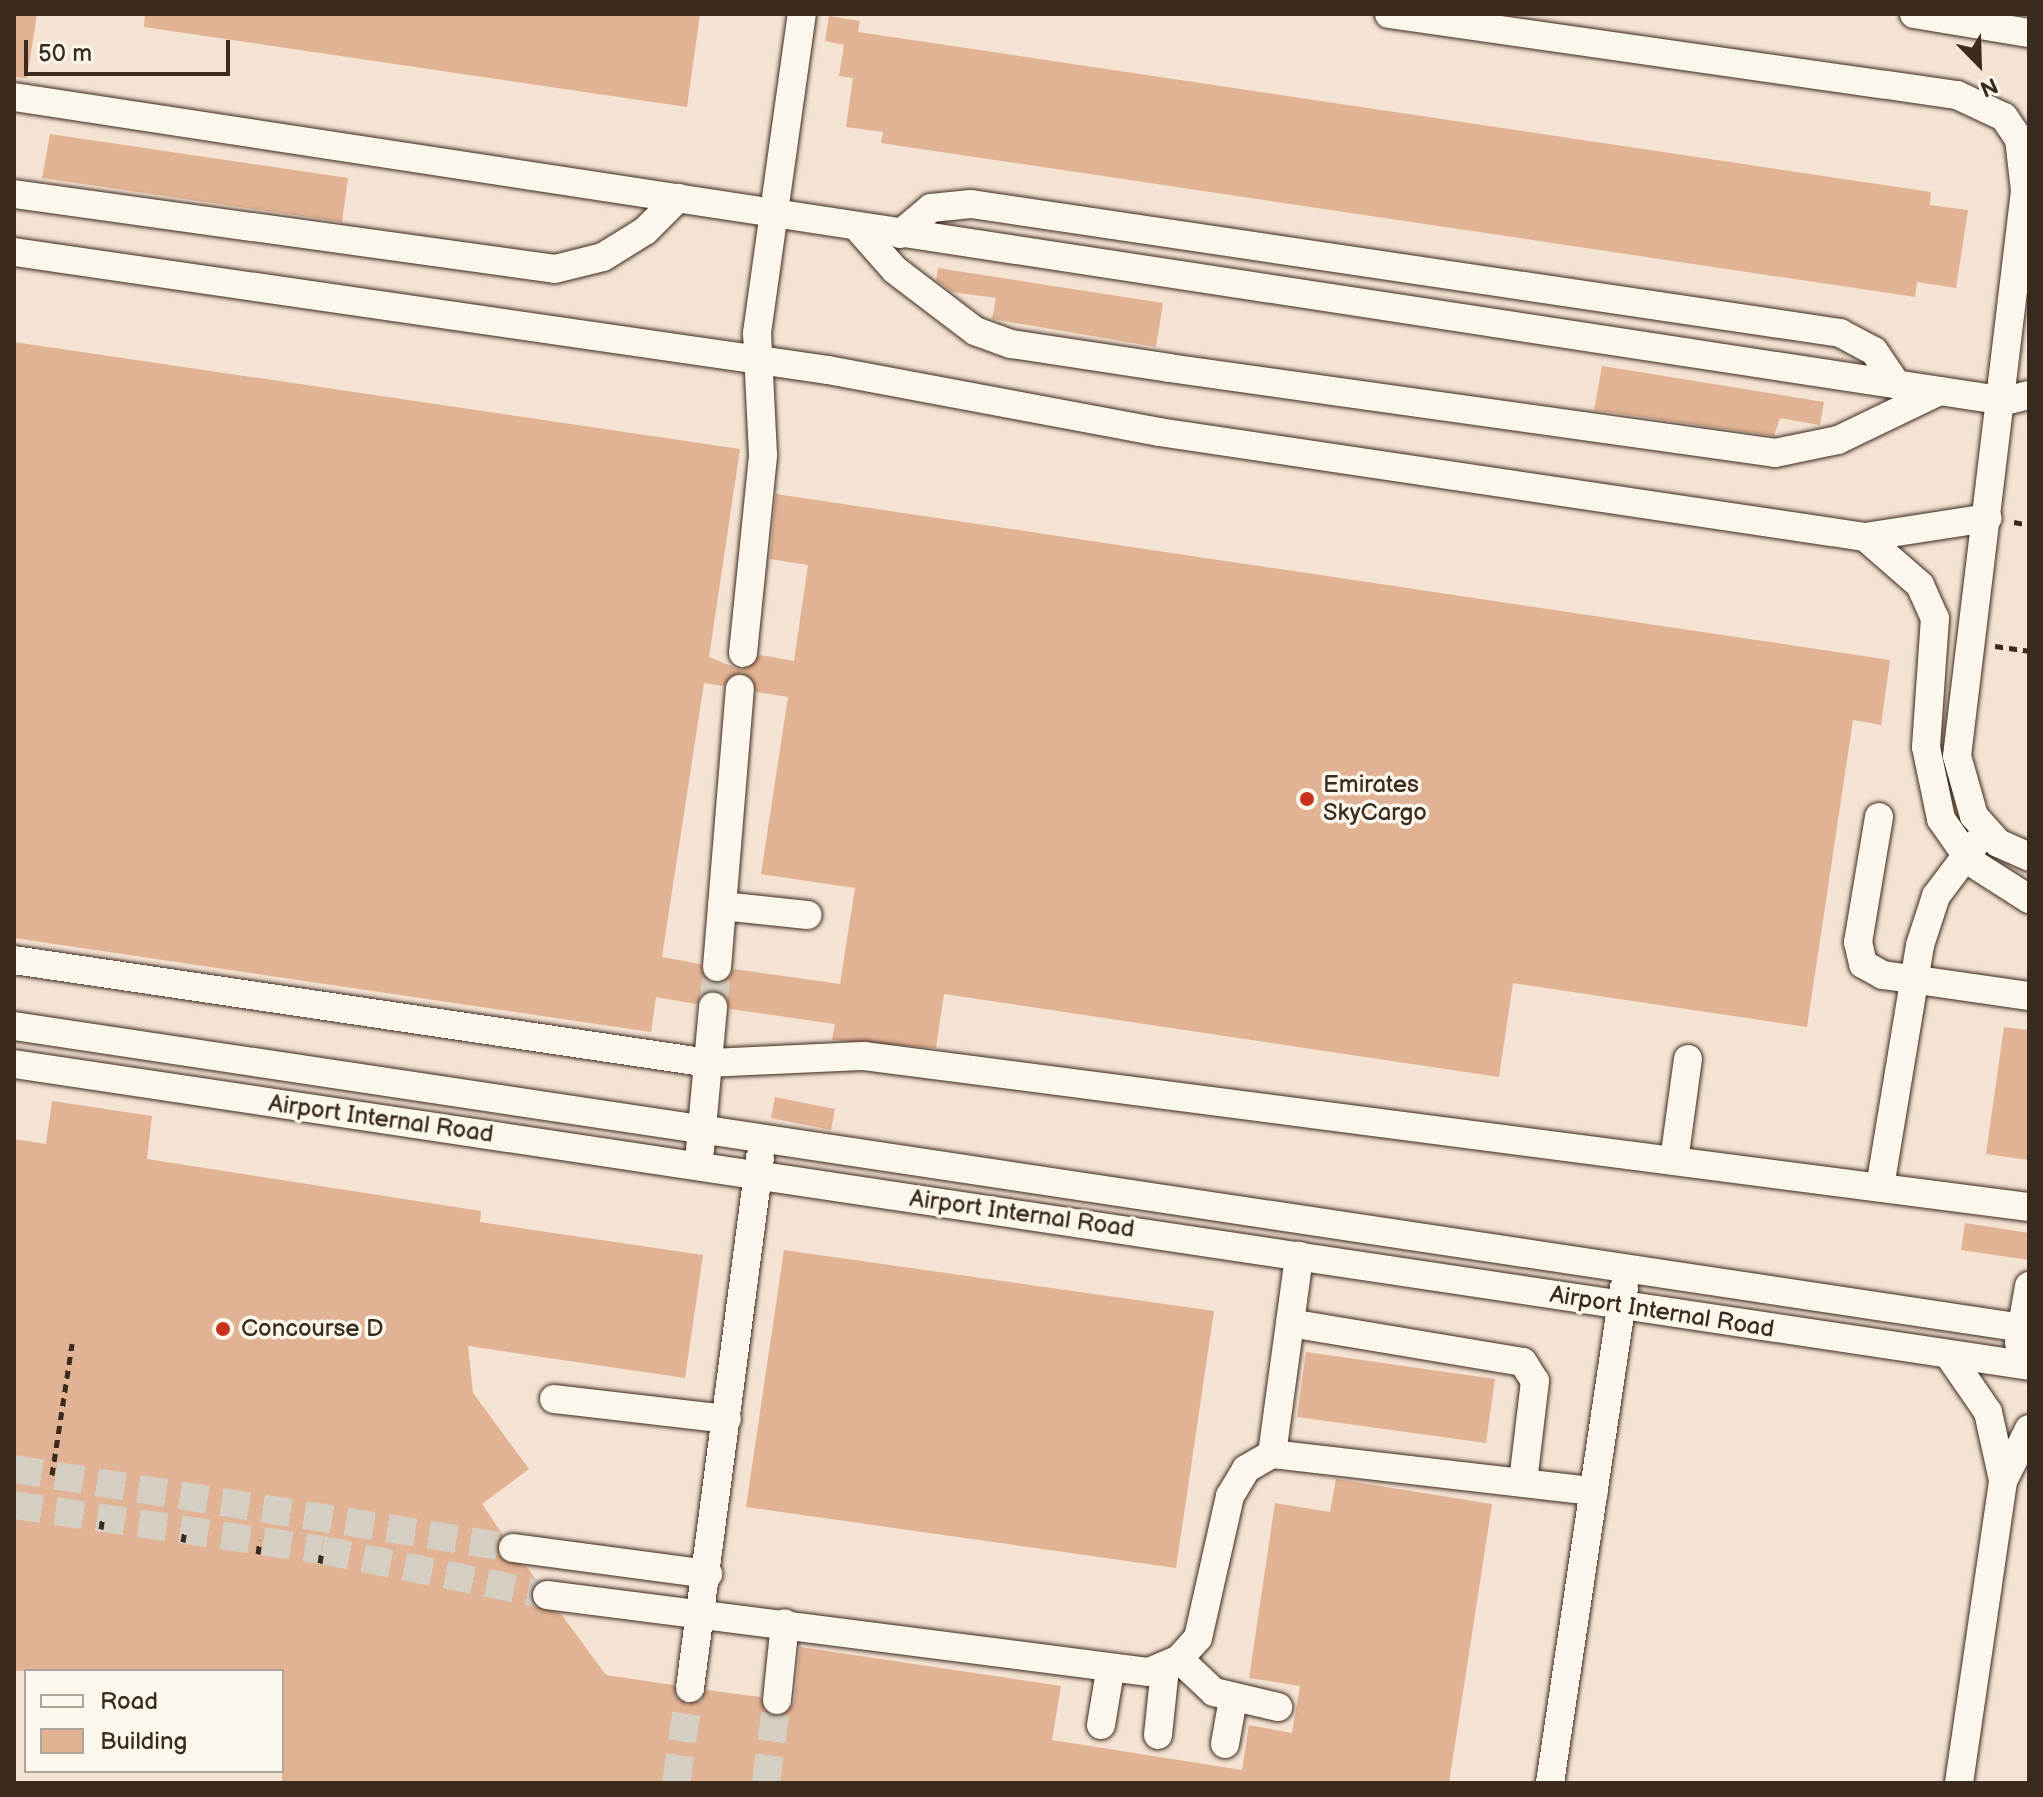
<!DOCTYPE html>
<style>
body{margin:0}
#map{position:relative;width:2043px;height:1797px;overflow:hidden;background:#fbf7ec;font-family:"Balsamiq Sans",sans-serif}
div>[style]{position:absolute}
.built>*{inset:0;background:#f4e2d2}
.building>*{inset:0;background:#e2b294}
.minor-tunnel>*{height:28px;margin-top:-14px;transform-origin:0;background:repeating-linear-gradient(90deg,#d5cec3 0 28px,transparent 0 42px)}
.path>*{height:5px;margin-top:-2.5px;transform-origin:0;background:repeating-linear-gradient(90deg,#3b2a1e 0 8px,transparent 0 14px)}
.roads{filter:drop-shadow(0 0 2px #3b2a1e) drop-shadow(0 0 2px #3b2a1e)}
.minor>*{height:28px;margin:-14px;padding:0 14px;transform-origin:14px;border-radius:14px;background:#fbf7ec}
.dots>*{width:22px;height:22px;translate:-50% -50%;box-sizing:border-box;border:4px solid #fbf7ec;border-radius:50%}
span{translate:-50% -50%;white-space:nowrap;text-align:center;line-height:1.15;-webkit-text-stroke:7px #fbf7ec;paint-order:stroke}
.poi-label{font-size:24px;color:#3b2a1e}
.left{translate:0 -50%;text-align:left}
.street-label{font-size:24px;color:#3b2a1e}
.frame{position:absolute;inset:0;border:16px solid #3b2a1e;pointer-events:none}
.legend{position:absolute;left:24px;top:1669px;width:260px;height:104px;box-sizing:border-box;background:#fbf7ec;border:2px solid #aea59a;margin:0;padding:10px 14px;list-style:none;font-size:24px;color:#3b2a1e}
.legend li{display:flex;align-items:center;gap:16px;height:40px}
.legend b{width:40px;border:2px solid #aea59a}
.north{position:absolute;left:1939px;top:24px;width:80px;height:80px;-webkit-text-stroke:6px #fbf7ec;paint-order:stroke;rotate:157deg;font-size:22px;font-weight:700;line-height:32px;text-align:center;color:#3b2a1e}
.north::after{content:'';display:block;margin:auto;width:28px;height:36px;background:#3b2a1e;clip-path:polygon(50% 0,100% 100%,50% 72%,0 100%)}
.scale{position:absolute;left:24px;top:40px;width:206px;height:36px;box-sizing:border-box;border:4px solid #3b2a1e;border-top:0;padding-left:10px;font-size:24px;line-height:28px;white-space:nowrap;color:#3b2a1e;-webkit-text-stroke:6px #fbf7ec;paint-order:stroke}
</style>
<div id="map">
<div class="built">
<div style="clip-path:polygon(evenodd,14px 14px,2029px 14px,2029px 1783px,14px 1783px,14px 14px,26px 1671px,282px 1671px,282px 1771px,26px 1771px,26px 1671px)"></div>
</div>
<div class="building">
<div style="clip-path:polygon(14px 14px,37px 14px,27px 78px,14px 77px)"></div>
<div style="clip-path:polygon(145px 14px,700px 14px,687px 107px,144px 27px)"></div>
<div style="clip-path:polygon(829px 16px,860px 21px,858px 32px,1931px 192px,1930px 205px,1968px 210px,1956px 288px,1917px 282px,1915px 297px,881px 143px,883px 132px,846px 127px,853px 78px,839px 76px,844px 45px,825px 41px)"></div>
<div style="clip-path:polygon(50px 134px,348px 178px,342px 222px,42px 178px)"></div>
<div style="clip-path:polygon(938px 268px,1163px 303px,1156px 347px,992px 319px,996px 298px,952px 292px,936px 280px)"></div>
<div style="clip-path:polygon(evenodd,14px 342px,740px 449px,709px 657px,741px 670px,760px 655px,794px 661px,808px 565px,770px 559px,776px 494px,1890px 660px,1881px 725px,1853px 720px,1807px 1027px,1513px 983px,1499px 1077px,944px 994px,936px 1048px,832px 1040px,835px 1024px,730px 1009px,714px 990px,696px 1004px,656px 997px,651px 1032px,14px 938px,14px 342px,742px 672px,757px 692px,788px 697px,761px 874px,855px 888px,840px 984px,734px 969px,715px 984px,700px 964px,662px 957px,704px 683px,723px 686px,742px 672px)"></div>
<div style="clip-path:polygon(1602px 366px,1824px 402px,1820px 425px,1780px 418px,1774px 436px,1594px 410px)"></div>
<div style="clip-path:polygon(2004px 1027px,2029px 1030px,2029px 1160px,1986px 1154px)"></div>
<div style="clip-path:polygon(775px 1097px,835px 1109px,831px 1130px,771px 1118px)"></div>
<div style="clip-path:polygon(52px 1101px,152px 1116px,147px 1159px,481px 1211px,480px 1222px,703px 1255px,685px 1378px,468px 1346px,473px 1393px,529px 1469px,482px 1504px,503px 1535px,498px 1555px,527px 1567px,537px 1581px,532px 1602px,561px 1614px,606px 1675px,673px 1685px,687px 1705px,707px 1690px,760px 1697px,776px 1717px,794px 1703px,800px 1647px,1061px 1686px,1052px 1740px,1242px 1770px,1249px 1725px,1292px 1733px,1300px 1686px,1249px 1678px,1275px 1503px,1330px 1512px,1336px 1479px,1492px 1504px,1449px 1783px,282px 1783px,282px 1671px,14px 1671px,14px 1139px,46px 1144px)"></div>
<div style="clip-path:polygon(1965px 1223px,2029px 1233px,2029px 1260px,1961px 1250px)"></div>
<div style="clip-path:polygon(784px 1250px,1214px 1311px,1176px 1568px,746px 1507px)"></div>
<div style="clip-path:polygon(1306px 1352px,1495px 1379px,1486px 1443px,1297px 1417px)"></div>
</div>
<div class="minor-tunnel">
<div style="left:713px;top:1007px;width:40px;rotate:-84.3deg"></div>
<div style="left:14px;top:1469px;width:505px;rotate:9deg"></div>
<div style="left:14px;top:1505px;width:311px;rotate:8.3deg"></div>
<div style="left:322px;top:1550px;width:229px;rotate:11.3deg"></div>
<div style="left:676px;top:1783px;width:96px;rotate:-81.6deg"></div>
<div style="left:766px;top:1783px;width:84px;rotate:-82.5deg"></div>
</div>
<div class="path">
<div style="left:2014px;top:522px;width:15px;rotate:11deg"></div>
<div style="left:1995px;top:646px;width:34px;rotate:8deg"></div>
<div style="left:52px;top:1475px;width:133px;rotate:-81.3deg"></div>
<div style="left:101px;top:1529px;width:12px;rotate:-81deg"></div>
<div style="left:183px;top:1542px;width:12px;rotate:-81deg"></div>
<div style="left:258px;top:1554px;width:14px;rotate:-82deg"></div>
<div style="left:320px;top:1563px;width:13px;rotate:-81deg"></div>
</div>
<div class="roads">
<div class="minor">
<div style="left:1389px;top:14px;width:574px;rotate:8.12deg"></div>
<div style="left:1957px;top:95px;width:52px;rotate:25.1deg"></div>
<div style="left:2004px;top:117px;width:27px;rotate:56deg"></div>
<div style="left:2019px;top:139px;width:52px;rotate:83.4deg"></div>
<div style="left:2025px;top:191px;width:569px;rotate:96.86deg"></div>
<div style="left:1957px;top:756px;width:62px;rotate:74.2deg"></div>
<div style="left:1974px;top:816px;width:36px;rotate:48deg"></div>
<div style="left:1998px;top:843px;width:34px;rotate:24deg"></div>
<div style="left:1914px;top:14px;width:117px;rotate:9.4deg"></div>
<div style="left:14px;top:97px;width:2014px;rotate:8.68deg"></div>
<div style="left:2005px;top:401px;width:25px;rotate:-14deg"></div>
<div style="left:14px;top:194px;width:546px;rotate:7.89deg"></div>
<div style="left:555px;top:269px;width:49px;rotate:-14deg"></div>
<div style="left:603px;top:257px;width:49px;rotate:-31.8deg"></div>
<div style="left:645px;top:231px;width:47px;rotate:-45deg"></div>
<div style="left:857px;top:227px;width:57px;rotate:48.5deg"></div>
<div style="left:895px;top:270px;width:101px;rotate:37.3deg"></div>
<div style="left:975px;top:331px;width:38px;rotate:20deg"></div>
<div style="left:1011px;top:344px;width:160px;rotate:8.6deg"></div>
<div style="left:1169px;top:368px;width:612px;rotate:7.98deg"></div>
<div style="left:1775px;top:453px;width:64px;rotate:-11.7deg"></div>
<div style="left:1838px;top:440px;width:113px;rotate:-25.7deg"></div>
<div style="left:900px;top:234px;width:40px;rotate:-40deg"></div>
<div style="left:931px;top:208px;width:40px;rotate:-5.7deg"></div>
<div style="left:971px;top:204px;width:879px;rotate:8.44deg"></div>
<div style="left:1840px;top:333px;width:38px;rotate:28deg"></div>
<div style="left:1874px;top:351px;width:40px;rotate:56deg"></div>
<div style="left:14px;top:252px;width:823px;rotate:8.25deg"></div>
<div style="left:828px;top:370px;width:337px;rotate:10.6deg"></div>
<div style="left:1159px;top:432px;width:714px;rotate:8.46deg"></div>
<div style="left:1865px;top:537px;width:124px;rotate:-8.8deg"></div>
<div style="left:1865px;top:537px;width:73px;rotate:41.1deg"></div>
<div style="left:1920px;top:585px;width:36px;rotate:66deg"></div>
<div style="left:1935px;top:618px;width:129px;rotate:94deg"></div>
<div style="left:1926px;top:747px;width:74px;rotate:78.2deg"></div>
<div style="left:1941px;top:819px;width:52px;rotate:55.1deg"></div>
<div style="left:1971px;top:862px;width:69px;rotate:32.5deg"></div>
<div style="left:743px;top:653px;width:199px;rotate:-84.2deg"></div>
<div style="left:763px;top:455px;width:122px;rotate:-92.8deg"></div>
<div style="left:757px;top:333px;width:322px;rotate:-82deg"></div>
<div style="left:1879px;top:817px;width:127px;rotate:99.5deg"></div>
<div style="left:1858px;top:942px;width:23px;rotate:77deg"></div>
<div style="left:1863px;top:964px;width:23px;rotate:29deg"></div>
<div style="left:1883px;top:975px;width:148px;rotate:8.2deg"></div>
<div style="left:722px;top:906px;width:86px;rotate:6deg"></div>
<div style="left:14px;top:960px;width:703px;rotate:8.43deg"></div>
<div style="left:709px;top:1063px;width:155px;rotate:-2.6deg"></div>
<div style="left:864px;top:1056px;width:1175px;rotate:7.39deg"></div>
<div style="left:717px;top:967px;width:279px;rotate:-85.3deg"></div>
<div style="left:14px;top:1026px;width:2038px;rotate:8.55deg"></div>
<div style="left:14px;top:1064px;width:2038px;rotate:8.52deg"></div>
<div style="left:700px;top:1150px;width:144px;rotate:-84.8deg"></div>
<div style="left:1674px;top:1161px;width:103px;rotate:-82.2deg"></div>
<div style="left:1880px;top:1187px;width:245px;rotate:-80.6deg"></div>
<div style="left:1920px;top:945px;width:52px;rotate:-71.9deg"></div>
<div style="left:1936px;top:896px;width:65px;rotate:-53.1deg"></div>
<div style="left:1290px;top:1323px;width:236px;rotate:9.5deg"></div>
<div style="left:1523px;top:1362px;width:22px;rotate:58deg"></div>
<div style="left:1535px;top:1381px;width:102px;rotate:96.8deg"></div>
<div style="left:2019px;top:1343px;width:58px;rotate:-80deg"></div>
<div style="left:1948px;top:1354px;width:70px;rotate:55.4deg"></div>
<div style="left:1988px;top:1412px;width:70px;rotate:77.6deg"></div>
<div style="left:554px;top:1399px;width:174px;rotate:6.6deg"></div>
<div style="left:1272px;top:1454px;width:200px;rotate:-82.2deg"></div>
<div style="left:513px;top:1548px;width:197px;rotate:7.6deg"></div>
<div style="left:547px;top:1595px;width:607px;rotate:7.29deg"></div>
<div style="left:1149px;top:1672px;width:33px;rotate:-23deg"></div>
<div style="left:1179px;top:1659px;width:28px;rotate:-48deg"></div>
<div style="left:1198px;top:1638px;width:146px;rotate:-77.3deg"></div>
<div style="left:1230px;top:1496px;width:31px;rotate:-59deg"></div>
<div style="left:1246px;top:1469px;width:30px;rotate:-30deg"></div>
<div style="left:1272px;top:1454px;width:324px;rotate:6.6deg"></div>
<div style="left:1179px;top:1659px;width:48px;rotate:43.3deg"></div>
<div style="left:1214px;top:1692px;width:66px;rotate:13.2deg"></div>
<div style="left:690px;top:1688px;width:535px;rotate:-82.48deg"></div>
<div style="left:777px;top:1700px;width:77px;rotate:-84.1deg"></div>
<div style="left:1101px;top:1725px;width:55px;rotate:-80.5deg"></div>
<div style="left:1158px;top:1735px;width:67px;rotate:-84deg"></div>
<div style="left:1225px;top:1744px;width:46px;rotate:-79.9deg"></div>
<div style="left:1550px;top:1783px;width:501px;rotate:-81.5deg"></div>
<div style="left:1959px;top:1783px;width:305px;rotate:-81.7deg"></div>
<div style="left:2003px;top:1481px;width:58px;rotate:-63.4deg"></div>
</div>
</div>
<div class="dots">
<div style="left:1307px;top:799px;background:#c8321e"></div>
<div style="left:223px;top:1329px;background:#c8321e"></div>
</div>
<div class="poi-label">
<span class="left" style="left:1323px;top:799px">Emirates<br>SkyCargo</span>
<span class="left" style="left:241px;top:1329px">Concourse D</span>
</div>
<div class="street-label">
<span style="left:381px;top:1119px;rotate:8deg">Airport Internal Road</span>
<span style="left:1022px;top:1214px;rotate:8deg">Airport Internal Road</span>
<span style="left:1662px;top:1312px;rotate:9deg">Airport Internal Road</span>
</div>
<div class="frame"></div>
<ul class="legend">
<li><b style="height:10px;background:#fbf7ec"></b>Road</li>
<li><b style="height:22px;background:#e2b294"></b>Building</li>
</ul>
<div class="north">N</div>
<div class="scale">50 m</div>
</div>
